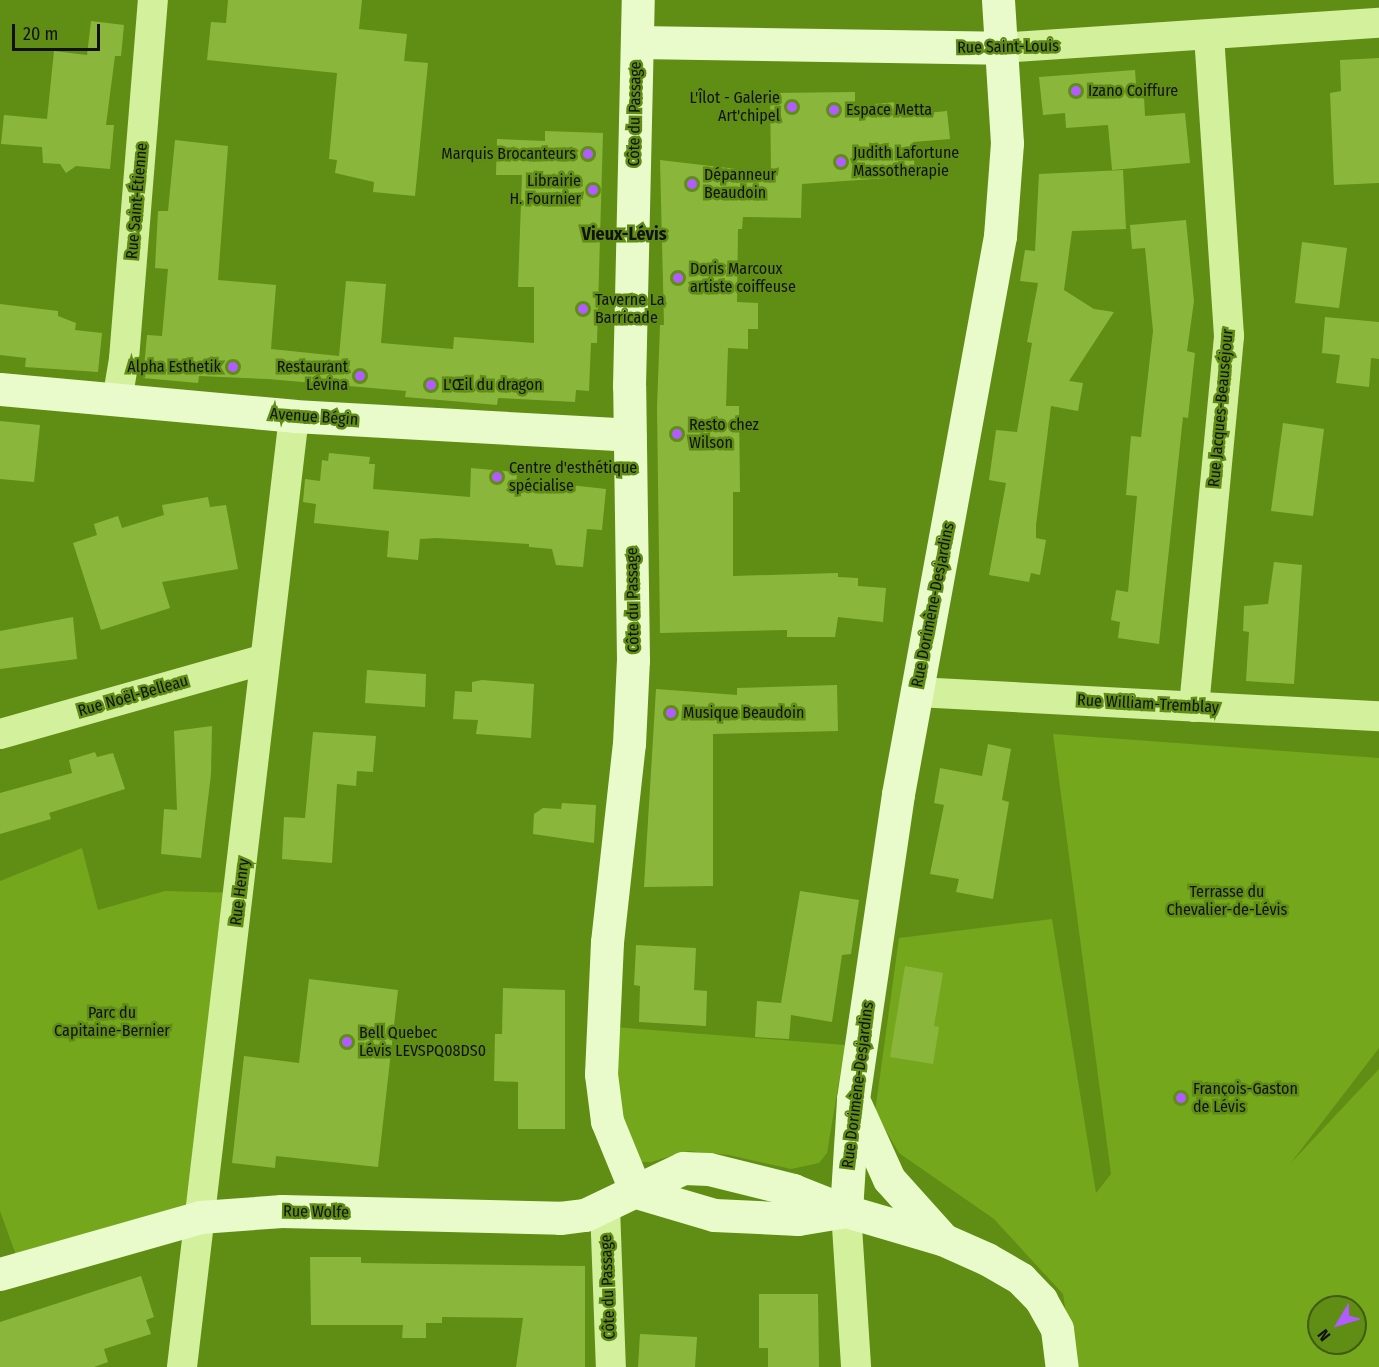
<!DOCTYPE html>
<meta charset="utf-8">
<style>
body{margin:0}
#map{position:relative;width:1379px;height:1367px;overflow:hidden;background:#608d14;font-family:"Fira Sans Condensed",sans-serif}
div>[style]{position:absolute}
.green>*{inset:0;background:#75a71c}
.building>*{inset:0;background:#8ab63c}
.street>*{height:30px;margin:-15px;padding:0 15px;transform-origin:15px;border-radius:15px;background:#d3f09d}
.secondary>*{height:33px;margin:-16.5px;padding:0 16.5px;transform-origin:16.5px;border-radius:16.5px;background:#e9fbcb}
.dots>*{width:16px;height:16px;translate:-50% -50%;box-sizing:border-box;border:3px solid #608d14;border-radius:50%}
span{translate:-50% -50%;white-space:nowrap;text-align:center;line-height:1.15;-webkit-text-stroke:5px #608d14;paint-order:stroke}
.street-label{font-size:16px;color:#111}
.poi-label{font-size:16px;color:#111}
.left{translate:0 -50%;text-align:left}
.right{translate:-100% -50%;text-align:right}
.park-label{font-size:16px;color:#111}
.neighbourhood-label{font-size:18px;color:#111;font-weight:700}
.north{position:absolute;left:1307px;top:1295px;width:60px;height:60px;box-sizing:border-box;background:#608d14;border:2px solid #405b13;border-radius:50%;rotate:232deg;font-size:16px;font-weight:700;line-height:24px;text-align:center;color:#111}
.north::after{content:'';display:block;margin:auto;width:21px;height:27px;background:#b15cff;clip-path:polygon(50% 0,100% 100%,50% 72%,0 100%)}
.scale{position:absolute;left:12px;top:24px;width:88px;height:27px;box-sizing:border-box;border:3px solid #111;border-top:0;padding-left:8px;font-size:18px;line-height:21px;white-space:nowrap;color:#111;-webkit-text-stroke:4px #608d14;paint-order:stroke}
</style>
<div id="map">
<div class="green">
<div style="clip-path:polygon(evenodd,1053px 734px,1379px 758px,1379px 1048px,1290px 1164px,1379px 1069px,1379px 1367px,1074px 1367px,1063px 1294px,994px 1219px,899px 1153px,875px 1112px,899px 938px,1052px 919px,1096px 1193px,1111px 1174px,1053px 734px,1319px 1307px,1355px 1307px,1355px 1343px,1319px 1343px,1319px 1307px)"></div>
<div style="clip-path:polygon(82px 848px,98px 910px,165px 891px,241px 893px,201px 1215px,16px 1255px,0 1211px,0 881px)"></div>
<div style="clip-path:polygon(614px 1027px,845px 1045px,827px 1153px,819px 1163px,791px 1169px,729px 1155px,688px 1151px,651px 1162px,638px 1162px,614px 1109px)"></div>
</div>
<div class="building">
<div style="clip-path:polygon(228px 0,362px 0,359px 29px,407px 34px,404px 61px,428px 63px,415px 196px,373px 192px,374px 182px,335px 173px,337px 160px,329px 159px,337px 73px,207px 60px,211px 22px,226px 23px)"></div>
<div style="clip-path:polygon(91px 21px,124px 25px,121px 56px,115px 56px,106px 125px,114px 125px,110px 169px,76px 166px,66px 173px,60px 164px,43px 163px,42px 147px,1px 144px,4px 115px,47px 119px,54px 51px,87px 55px)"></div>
<div style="clip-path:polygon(1379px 58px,1379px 183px,1334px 185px,1330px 93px,1341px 91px,1340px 60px)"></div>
<div style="clip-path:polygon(1135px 70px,1137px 97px,1144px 96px,1145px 116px,1185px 113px,1190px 163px,1112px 170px,1108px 125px,1066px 128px,1065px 113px,1043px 115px,1039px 77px)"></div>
<div style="clip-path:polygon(855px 92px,855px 106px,895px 102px,897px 116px,947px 111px,950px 139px,913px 142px,915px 176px,802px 184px,801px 218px,743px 217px,742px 229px,738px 229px,737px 302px,758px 303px,758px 329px,748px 329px,748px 349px,728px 348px,726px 406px,739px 406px,740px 492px,733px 492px,733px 576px,838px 573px,838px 577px,858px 578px,858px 586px,886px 588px,883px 622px,838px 617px,835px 637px,787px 637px,787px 630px,660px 633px,657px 407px,660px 325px,664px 325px,660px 160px,771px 173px,770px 93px)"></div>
<div style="clip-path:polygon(545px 131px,603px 133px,597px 343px,591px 343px,589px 391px,576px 390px,575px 402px,498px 398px,497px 405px,405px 397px,406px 391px,268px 379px,199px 376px,198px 383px,143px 378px,147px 335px,162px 336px,168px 269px,155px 268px,158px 211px,168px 211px,175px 140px,228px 146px,218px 280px,276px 285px,271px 349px,339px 356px,346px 281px,386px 284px,381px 343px,453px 349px,454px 337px,534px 343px,534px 287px,518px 287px,522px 175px,496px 175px,497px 139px,545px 141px)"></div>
<div style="clip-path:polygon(1123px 170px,1126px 229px,1072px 231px,1064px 290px,1094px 309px,1114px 312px,1069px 381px,1083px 383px,1078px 411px,1051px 406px,1036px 525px,1036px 538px,1046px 540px,1040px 575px,1031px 573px,1029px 582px,989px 575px,1006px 483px,989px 480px,996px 430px,1017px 432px,1032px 343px,1027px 342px,1038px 283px,1020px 281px,1025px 250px,1035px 251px,1039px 174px)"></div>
<div style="clip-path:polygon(1186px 220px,1194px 301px,1187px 351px,1195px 353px,1188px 418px,1183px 417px,1159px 644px,1118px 638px,1120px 622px,1111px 620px,1116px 590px,1128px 592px,1137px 496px,1126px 495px,1131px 436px,1141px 437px,1153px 331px,1145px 248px,1132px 249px,1130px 225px)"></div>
<div style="clip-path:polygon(1302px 242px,1347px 248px,1339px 308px,1295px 303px)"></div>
<div style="clip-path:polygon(0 304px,58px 311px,58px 316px,76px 323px,75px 330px,102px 333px,98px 372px,25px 367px,26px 358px,0 355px)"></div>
<div style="clip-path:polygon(1325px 317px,1379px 322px,1379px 359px,1371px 358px,1369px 387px,1336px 383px,1340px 355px,1322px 353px)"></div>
<div style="clip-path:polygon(0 421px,40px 425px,34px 482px,0 479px)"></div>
<div style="clip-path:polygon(1283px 423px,1324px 429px,1313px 516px,1271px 511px)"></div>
<div style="clip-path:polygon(329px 453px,370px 457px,369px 464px,375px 464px,373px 489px,470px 497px,471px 468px,517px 472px,516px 487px,560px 492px,561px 484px,606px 489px,602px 530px,587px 529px,583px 567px,556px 565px,552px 549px,529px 547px,529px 544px,437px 538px,420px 539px,418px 560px,387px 557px,389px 531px,314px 523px,316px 504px,303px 502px,305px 479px,320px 481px,322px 460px,328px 461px)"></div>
<div style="clip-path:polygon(208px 497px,210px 507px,226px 505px,238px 569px,162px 582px,170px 608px,101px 630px,73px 543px,97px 535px,94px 524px,118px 516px,122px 528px,164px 515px,162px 505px)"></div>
<div style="clip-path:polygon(1274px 562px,1302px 565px,1294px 684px,1246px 681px,1249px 632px,1243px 631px,1244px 606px,1268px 604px)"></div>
<div style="clip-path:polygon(73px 617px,77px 659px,0 669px,0 631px)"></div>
<div style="clip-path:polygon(367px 670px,426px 674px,425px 707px,365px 703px)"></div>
<div style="clip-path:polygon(482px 680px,534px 684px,531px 738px,476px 734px,478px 720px,453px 719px,455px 691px,472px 692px,472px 682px)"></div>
<div style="clip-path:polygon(837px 685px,838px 731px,713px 734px,713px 886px,644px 887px,656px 689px,737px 695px,737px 688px)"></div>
<div style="clip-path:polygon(212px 726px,211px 774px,201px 858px,161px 854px,164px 809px,177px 810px,174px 731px)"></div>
<div style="clip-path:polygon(313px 732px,376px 736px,373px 772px,357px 771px,356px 786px,337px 784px,332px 863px,282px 859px,284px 817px,305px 818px)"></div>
<div style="clip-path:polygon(988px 744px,1011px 749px,1002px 800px,1009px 802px,993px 899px,956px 892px,959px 879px,930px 874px,944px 805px,934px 803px,940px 768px,982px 776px)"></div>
<div style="clip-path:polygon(95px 752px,97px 757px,113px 753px,125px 789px,49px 813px,51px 819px,0 834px,0 793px,72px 773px,69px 760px)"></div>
<div style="clip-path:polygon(562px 803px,596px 805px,594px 843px,533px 834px,534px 814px,543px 808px,561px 809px)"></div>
<div style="clip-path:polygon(800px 891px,859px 900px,851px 954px,842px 955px,832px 1022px,791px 1015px,789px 1039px,755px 1037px,757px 1001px,781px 1003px)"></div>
<div style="clip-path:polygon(636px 945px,696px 948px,694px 990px,707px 991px,706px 1026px,639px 1022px,640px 986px,634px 985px)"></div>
<div style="clip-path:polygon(905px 966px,943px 973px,934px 1026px,939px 1027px,933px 1064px,890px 1057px)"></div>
<div style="clip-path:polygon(309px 979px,398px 990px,378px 1167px,276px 1156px,275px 1168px,232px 1163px,244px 1056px,299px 1063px)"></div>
<div style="clip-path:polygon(503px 988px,565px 990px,565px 1129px,518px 1129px,518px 1082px,494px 1081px,495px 1034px,502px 1034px)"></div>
<div style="clip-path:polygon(310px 1257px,361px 1257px,361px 1263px,585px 1266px,585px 1367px,516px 1367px,523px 1318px,442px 1317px,442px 1323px,426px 1323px,426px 1338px,402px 1338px,403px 1325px,311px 1325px)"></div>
<div style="clip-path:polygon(141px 1276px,154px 1317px,146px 1320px,151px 1334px,104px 1349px,108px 1362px,94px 1367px,0 1367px,0 1322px)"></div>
<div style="clip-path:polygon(759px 1294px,818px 1294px,819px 1367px,768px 1367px,768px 1348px,759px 1348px)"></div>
<div style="clip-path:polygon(640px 1334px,697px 1337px,695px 1367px,638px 1367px)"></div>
</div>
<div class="street">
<div style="left:999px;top:48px;width:381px;rotate:-3.8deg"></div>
<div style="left:117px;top:401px;width:43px;rotate:-80.5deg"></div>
<div style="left:124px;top:359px;width:360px;rotate:-85.4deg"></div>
<div style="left:916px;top:692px;width:464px;rotate:3deg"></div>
<div style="left:1194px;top:707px;width:373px;rotate:-84.6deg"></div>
<div style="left:1229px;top:336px;width:301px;rotate:-93.8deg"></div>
<div style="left:0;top:734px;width:275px;rotate:-15.8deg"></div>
<div style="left:605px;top:1207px;width:160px;rotate:87.9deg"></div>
<div style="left:846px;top:1211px;width:156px;rotate:86.3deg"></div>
<div style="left:182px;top:1367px;width:958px;rotate:-83.28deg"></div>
</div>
<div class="secondary">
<div style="left:637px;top:42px;width:362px;rotate:0.9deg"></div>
<div style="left:0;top:389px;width:295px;rotate:5.2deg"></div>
<div style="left:294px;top:416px;width:336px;rotate:3.2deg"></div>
<div style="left:856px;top:1106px;width:80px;rotate:65.7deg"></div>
<div style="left:889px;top:1179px;width:78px;rotate:48.1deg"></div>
<div style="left:636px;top:1192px;width:77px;rotate:-112.2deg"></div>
<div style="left:607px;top:1121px;width:47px;rotate:-97.3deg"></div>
<div style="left:601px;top:1074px;width:132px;rotate:-87.4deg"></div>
<div style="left:607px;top:942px;width:199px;rotate:-83.7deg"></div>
<div style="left:629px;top:744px;width:84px;rotate:-87.3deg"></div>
<div style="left:633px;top:660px;width:274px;rotate:-90.8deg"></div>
<div style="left:629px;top:386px;width:386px;rotate:-88.7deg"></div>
<div style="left:636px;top:1192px;width:81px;rotate:16.4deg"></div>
<div style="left:714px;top:1215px;width:84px;rotate:2.7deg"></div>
<div style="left:798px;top:1219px;width:49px;rotate:-9.5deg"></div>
<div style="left:846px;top:1211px;width:112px;rotate:-86.4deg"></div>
<div style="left:853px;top:1099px;width:308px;rotate:-81.6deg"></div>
<div style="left:898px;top:794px;width:567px;rotate:-79.64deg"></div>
<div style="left:1000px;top:236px;width:93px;rotate:-85.7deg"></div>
<div style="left:1007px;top:143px;width:143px;rotate:-93.6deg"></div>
<div style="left:0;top:1274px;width:208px;rotate:-15.9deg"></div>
<div style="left:200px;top:1217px;width:82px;rotate:-4.2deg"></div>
<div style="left:282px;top:1211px;width:278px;rotate:1.4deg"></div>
<div style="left:560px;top:1218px;width:25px;rotate:-7deg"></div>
<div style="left:585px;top:1215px;width:109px;rotate:-25.6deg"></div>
<div style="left:683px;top:1168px;width:26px;rotate:2deg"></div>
<div style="left:709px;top:1169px;width:87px;rotate:14deg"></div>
<div style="left:793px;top:1190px;width:57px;rotate:21.6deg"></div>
<div style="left:846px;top:1211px;width:100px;rotate:16.3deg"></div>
<div style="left:942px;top:1239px;width:49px;rotate:24deg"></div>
<div style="left:987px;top:1259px;width:39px;rotate:30deg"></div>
<div style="left:1021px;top:1279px;width:29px;rotate:46deg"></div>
<div style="left:1041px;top:1300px;width:33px;rotate:61deg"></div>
<div style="left:1057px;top:1329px;width:38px;rotate:83deg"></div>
</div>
<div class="dots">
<div style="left:1076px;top:91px;background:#b15cff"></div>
<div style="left:792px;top:107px;background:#b15cff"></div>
<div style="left:834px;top:110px;background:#b15cff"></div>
<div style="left:588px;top:154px;background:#b15cff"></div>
<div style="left:841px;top:162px;background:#b15cff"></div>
<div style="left:692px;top:184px;background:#b15cff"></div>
<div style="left:593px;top:190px;background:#b15cff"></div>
<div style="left:678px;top:278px;background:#b15cff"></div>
<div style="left:583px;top:309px;background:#b15cff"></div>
<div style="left:233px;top:367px;background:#b15cff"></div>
<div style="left:360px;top:376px;background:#b15cff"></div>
<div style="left:431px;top:385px;background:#b15cff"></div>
<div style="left:677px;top:434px;background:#b15cff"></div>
<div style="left:497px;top:477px;background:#b15cff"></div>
<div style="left:671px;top:713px;background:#b15cff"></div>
<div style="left:347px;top:1042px;background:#b15cff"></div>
<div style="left:1181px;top:1098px;background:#b15cff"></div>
</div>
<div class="street-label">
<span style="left:1008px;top:47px;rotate:-1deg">Rue Saint-Louis</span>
<span style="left:635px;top:114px;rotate:-89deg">Côte du Passage</span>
<span style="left:137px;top:201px;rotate:-85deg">Rue Saint-Étienne</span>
<span style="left:1221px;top:408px;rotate:-85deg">Rue Jacques-Beauséjour</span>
<span style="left:314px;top:417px;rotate:4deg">Avenue Bégin</span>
<span style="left:633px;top:600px;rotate:-91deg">Côte du Passage</span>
<span style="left:933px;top:605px;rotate:-79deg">Rue Dorimène-Desjardins</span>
<span style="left:133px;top:696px;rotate:-16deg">Rue Noël-Belleau</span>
<span style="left:1148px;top:704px;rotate:3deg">Rue William-Tremblay</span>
<span style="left:240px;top:892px;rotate:-83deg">Rue Henry</span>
<span style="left:858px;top:1085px;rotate:-83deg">Rue Dorimène-Desjardins</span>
<span style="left:316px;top:1212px;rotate:1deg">Rue Wolfe</span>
<span style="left:608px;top:1287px;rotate:-92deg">Côte du Passage</span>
</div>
<div class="poi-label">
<span class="left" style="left:1088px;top:91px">Izano Coiffure</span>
<span class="right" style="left:780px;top:107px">L'Îlot - Galerie<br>Art'chipel</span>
<span class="left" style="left:846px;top:110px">Espace Metta</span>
<span class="left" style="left:853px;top:162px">Judith Lafortune<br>Massotherapie</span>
<span class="right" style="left:576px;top:154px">Marquis Brocanteurs</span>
<span class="left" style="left:704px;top:184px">Dépanneur<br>Beaudoin</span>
<span class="right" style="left:581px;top:190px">Librairie<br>H. Fournier</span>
<span class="left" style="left:690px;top:278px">Doris Marcoux<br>artiste coiffeuse</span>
<span class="left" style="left:595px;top:309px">Taverne La<br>Barricade</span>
<span class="right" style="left:221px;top:367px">Alpha Esthetik</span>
<span class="right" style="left:348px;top:376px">Restaurant<br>Lévina</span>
<span class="left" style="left:443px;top:385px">L'Œil du dragon</span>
<span class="left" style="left:689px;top:434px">Resto chez<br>Wilson</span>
<span class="left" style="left:509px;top:477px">Centre d'esthétique<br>spécialise</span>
<span class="left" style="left:683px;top:713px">Musique Beaudoin</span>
<span class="left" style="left:359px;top:1042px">Bell Quebec<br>Lévis LEVSPQ08DS0</span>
<span class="left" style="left:1193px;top:1098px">François-Gaston<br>de Lévis</span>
</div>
<div class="park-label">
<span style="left:1227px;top:901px">Terrasse du<br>Chevalier-de-Lévis</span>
<span style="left:112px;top:1022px">Parc du<br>Capitaine-Bernier</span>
</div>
<div class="neighbourhood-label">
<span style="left:624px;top:234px">Vieux-Lévis</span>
</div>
<div class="north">N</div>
<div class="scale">20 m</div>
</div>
